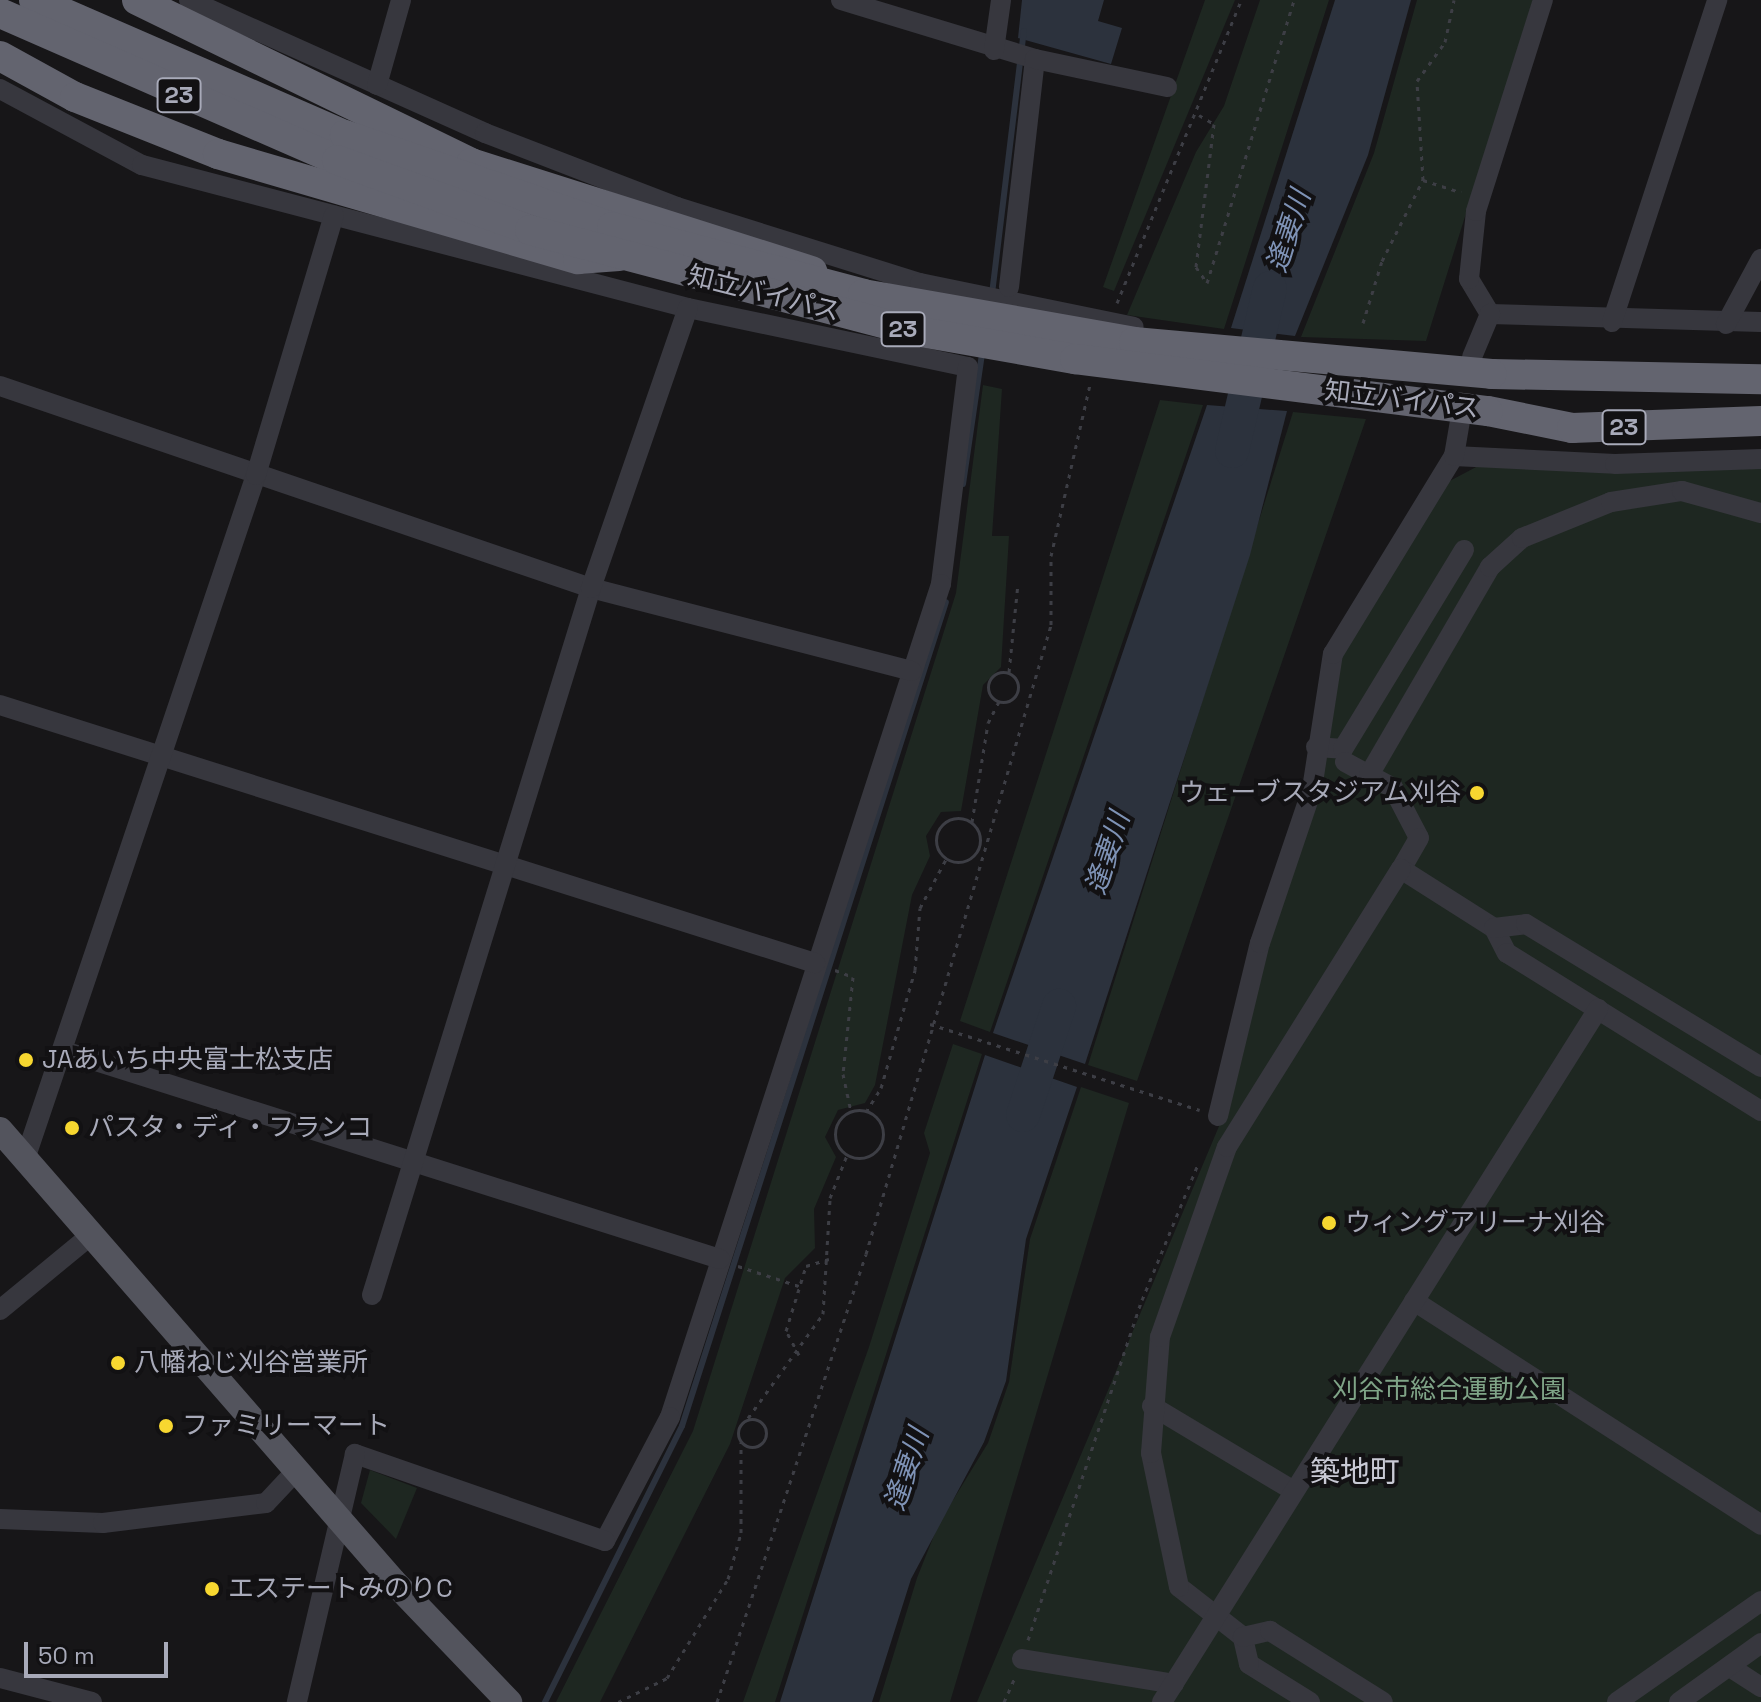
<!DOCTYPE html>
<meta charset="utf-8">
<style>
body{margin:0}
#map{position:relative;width:1761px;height:1702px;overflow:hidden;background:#171618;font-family:"Space Grotesk","Noto Sans JP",sans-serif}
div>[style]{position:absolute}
.green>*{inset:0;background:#1e2721}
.water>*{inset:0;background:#2c323d}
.stream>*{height:6px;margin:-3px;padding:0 3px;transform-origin:3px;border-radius:3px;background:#2c323d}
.river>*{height:34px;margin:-17px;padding:0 17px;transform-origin:17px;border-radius:17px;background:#2c323d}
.path>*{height:3px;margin-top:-1.5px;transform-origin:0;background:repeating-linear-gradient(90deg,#3d3e45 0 4px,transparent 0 10px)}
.path>.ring{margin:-1.5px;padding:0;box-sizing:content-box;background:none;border:3px solid #3d3e45;border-radius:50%}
.minor>*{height:20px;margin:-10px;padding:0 10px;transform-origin:10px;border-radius:10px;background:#37373e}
.major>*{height:26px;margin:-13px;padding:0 13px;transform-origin:13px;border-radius:13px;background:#53545d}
.highway>*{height:30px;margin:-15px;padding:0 15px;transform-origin:15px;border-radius:15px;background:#63646f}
.highway-bridge>*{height:30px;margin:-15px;padding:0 15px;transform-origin:15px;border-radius:15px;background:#63646f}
.dots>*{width:22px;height:22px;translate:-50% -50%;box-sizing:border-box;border:4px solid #121113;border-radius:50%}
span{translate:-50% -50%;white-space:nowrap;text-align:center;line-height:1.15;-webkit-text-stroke:8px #121113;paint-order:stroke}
.shield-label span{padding:2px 6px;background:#121113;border:2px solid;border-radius:6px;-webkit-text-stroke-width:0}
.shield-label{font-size:24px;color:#a8aab9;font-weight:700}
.street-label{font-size:26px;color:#a8aab9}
.poi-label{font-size:26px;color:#a8aab9}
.right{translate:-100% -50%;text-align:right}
.left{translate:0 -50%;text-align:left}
.park-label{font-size:26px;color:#7fa487}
.water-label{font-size:28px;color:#7e92b5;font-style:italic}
.quarter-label{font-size:30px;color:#c9cad5}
.scale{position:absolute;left:24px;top:1642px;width:144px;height:36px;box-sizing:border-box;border:4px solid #a8aab9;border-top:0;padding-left:10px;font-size:24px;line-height:28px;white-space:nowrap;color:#a8aab9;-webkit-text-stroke:6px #121113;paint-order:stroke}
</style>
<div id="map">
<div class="green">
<div style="clip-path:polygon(1205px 0,1235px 0,1114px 291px,1103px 287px)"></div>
<div style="clip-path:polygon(1260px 0,1329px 0,1224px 329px,1127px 315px,1196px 152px,1224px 106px)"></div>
<div style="clip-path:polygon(1417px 0,1533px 0,1426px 341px,1301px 337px,1374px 153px)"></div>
<div style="clip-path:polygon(983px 385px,1002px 389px,992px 536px,1009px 536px,1001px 667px,983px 685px,961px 811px,941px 812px,926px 836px,930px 856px,912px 895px,875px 1085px,865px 1103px,838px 1110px,825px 1137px,836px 1157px,814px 1209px,815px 1248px,785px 1278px,730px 1444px,600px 1702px,556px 1702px,693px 1431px,956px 593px)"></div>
<div style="clip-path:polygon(1160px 400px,1203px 405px,990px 1032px,960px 1021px)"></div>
<div style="clip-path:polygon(1293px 412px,1366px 419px,1137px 1081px,1088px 1065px)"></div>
<div style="clip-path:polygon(1761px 463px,1761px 1702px,977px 1702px,1222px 1119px,1339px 659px,1444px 484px,1478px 466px)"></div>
<div style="clip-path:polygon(953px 1044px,982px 1054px,775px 1702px,743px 1702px,869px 1347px,930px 1153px,924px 1133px)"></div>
<div style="clip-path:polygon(1081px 1087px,1129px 1103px,950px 1702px,879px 1702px,917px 1578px,939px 1523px,988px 1443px,1009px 1382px,1030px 1239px)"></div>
<div style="clip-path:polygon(370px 1470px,417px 1488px,396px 1539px,361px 1503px)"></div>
</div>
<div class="water">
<div style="clip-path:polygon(1022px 0,1104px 0,1098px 21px,1122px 28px,1111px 64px,1018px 38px)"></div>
<div style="clip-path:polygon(1335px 0,1411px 0,1368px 155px,1295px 336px,1231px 328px)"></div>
<div style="clip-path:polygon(1207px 405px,1287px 411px,1250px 555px,1085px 1064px,993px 1033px)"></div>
<div style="clip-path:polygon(985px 1055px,1077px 1087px,1026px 1239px,1006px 1381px,984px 1442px,911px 1579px,872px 1702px,780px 1702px)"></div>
</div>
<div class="stream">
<div style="left:992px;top:294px;width:265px;rotate:-83.1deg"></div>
<div style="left:963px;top:484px;width:132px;rotate:-81.7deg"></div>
<div style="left:545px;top:1702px;width:308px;rotate:-63.6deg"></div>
<div style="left:682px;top:1426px;width:865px;rotate:-72.24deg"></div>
</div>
<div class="river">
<div style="left:1232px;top:451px;width:167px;rotate:-76.9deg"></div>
<div style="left:1023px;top:1115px;width:115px;rotate:-71.7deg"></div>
</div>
<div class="path">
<div style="left:1199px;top:115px;width:17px;rotate:31deg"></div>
<div style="left:1214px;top:124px;width:144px;rotate:97.2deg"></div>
<div style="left:1196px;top:267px;width:19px;rotate:55deg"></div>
<div style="left:1207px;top:283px;width:296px;rotate:-72.9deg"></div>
<div style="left:1423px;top:180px;width:99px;rotate:-93.5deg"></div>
<div style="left:1417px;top:81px;width:48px;rotate:-54.3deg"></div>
<div style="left:1445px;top:42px;width:43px;rotate:-77.9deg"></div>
<div style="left:1117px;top:303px;width:327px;rotate:-67.7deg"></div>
<div style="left:1363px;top:323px;width:65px;rotate:-73deg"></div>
<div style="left:1382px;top:261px;width:91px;rotate:-63.2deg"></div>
<div style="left:1423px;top:180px;width:40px;rotate:18deg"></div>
<div class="ring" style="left:988px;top:672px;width:27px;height:27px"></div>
<div style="left:1009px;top:672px;width:89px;rotate:-84.2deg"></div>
<div class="ring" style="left:936px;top:818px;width:41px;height:41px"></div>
<div style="left:972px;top:822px;width:100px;rotate:-80.8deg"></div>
<div style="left:988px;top:723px;width:25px;rotate:-63deg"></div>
<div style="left:835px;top:970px;width:19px;rotate:21deg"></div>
<div style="left:853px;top:977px;width:98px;rotate:95.9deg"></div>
<div style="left:843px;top:1074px;width:39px;rotate:78deg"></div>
<div style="left:930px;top:1024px;width:283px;rotate:17.7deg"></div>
<div class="ring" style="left:835px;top:1110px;width:45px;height:45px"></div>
<div style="left:866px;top:1112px;width:28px;rotate:-58deg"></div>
<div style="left:881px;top:1088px;width:123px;rotate:-73.9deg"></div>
<div style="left:915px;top:970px;width:62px;rotate:-85.4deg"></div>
<div style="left:920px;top:908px;width:55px;rotate:-62deg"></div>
<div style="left:738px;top:1266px;width:64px;rotate:18.2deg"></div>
<div style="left:799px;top:1355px;width:27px;rotate:-118deg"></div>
<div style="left:786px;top:1331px;width:68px;rotate:-72.9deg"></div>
<div style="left:806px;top:1266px;width:24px;rotate:-17deg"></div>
<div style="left:748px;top:1418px;width:128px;rotate:-54.2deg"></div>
<div style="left:823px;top:1314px;width:116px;rotate:-86.5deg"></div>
<div style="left:830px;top:1198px;width:46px;rotate:-68.4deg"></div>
<div class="ring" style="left:738px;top:1419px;width:25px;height:25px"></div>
<div style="left:1028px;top:1640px;width:359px;rotate:-71.5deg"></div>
<div style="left:1142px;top:1300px;width:149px;rotate:-67.6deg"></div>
<div style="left:618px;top:1702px;width:55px;rotate:-26.1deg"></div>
<div style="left:667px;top:1678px;width:116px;rotate:-58.4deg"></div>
<div style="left:728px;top:1579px;width:48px;rotate:-74.2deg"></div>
<div style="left:741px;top:1533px;width:91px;rotate:-90deg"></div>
<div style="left:717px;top:1702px;width:472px;rotate:-71.6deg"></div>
<div style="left:866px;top:1254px;width:656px;rotate:-73.61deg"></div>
<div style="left:1051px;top:625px;width:69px;rotate:-90deg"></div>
<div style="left:1051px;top:556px;width:175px;rotate:-77.2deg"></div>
<div style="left:1004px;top:1702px;width:27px;rotate:-66deg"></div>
</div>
<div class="minor">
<div style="left:189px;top:0;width:325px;rotate:24.2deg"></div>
<div style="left:485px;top:133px;width:206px;rotate:21.1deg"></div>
<div style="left:677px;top:207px;width:255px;rotate:17.4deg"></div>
<div style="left:920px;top:283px;width:218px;rotate:11.6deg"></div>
<div style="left:841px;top:0;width:203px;rotate:16.9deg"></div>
<div style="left:994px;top:50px;width:50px;rotate:-82deg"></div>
<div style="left:377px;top:85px;width:88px;rotate:-74.2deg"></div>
<div style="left:0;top:89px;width:161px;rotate:28.2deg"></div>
<div style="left:142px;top:165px;width:564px;rotate:14.68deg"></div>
<div style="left:688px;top:308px;width:286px;rotate:11.9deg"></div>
<div style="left:968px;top:367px;width:219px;rotate:97.1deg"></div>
<div style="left:941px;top:584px;width:876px;rotate:108.02deg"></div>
<div style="left:670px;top:1417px;width:140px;rotate:117.7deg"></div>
<div style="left:605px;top:1541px;width:265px;rotate:-160.8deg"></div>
<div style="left:355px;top:1454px;width:255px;rotate:103.2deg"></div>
<div style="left:1009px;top:287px;width:229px;rotate:-83.5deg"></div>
<div style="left:1035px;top:59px;width:135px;rotate:12deg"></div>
<div style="left:1490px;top:314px;width:41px;rotate:-121deg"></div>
<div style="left:1469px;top:279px;width:68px;rotate:-84.1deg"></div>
<div style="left:1476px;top:211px;width:221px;rotate:-72.4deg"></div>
<div style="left:1490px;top:314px;width:271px;rotate:1.7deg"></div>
<div style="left:1612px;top:322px;width:339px;rotate:-71.9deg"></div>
<div style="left:1726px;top:324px;width:74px;rotate:-61.7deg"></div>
<div style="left:1472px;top:357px;width:47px;rotate:-67.3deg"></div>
<div style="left:0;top:386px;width:625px;rotate:18.87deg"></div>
<div style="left:591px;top:588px;width:331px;rotate:14.5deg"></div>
<div style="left:1454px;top:456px;width:161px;rotate:2.8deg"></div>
<div style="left:1615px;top:464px;width:146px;rotate:-2deg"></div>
<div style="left:0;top:705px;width:855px;rotate:17.57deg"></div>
<div style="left:1316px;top:747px;width:27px;rotate:4deg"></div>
<div style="left:1343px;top:749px;width:233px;rotate:-58.7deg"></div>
<div style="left:1345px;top:762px;width:55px;rotate:28.4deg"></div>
<div style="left:1393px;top:788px;width:56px;rotate:62.5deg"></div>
<div style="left:1419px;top:838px;width:36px;rotate:120deg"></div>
<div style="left:1401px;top:869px;width:110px;rotate:32.4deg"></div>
<div style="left:1494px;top:928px;width:28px;rotate:63deg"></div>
<div style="left:1507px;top:953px;width:299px;rotate:31.9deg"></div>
<div style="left:1369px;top:775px;width:241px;rotate:-59.8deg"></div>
<div style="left:1490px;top:567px;width:43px;rotate:-42.2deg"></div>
<div style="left:1522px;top:538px;width:96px;rotate:-22deg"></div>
<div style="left:1611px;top:502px;width:72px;rotate:-8.8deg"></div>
<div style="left:1682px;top:491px;width:82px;rotate:15.6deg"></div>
<div style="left:1494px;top:928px;width:32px;rotate:-7deg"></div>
<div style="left:1526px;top:924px;width:275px;rotate:31.3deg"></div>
<div style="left:64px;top:1051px;width:688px;rotate:17.59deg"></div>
<div style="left:1218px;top:1116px;width:178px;rotate:-76.4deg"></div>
<div style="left:1260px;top:943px;width:163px;rotate:-71.3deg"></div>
<div style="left:1312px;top:789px;width:137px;rotate:-81.2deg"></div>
<div style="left:1333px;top:654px;width:232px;rotate:-58.6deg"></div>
<div style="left:1454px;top:456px;width:42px;rotate:-80.3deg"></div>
<div style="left:25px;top:1159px;width:722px;rotate:-71.34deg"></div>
<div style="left:256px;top:475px;width:271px;rotate:-73.3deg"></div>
<div style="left:372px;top:1295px;width:740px;rotate:-72.79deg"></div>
<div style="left:591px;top:588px;width:296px;rotate:-70.9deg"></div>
<div style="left:1414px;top:1301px;width:413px;rotate:32.8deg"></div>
<div style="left:0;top:1310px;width:118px;rotate:-39.5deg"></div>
<div style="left:1152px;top:1406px;width:165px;rotate:30.9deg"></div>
<div style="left:0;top:1519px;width:103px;rotate:2.2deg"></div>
<div style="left:103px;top:1523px;width:164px;rotate:-7deg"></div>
<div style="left:266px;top:1503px;width:44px;rotate:-46.8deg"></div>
<div style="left:1243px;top:1637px;width:81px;rotate:-142deg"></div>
<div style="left:1179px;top:1587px;width:137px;rotate:-101.8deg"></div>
<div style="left:1151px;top:1453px;width:116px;rotate:-85.6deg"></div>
<div style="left:1160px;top:1337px;width:201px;rotate:-70.6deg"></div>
<div style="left:1227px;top:1147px;width:328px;rotate:-58deg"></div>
<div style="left:1022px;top:1659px;width:154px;rotate:9.3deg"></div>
<div style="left:1730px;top:1667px;width:37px;rotate:33deg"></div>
<div style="left:0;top:1678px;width:95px;rotate:14.6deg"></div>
<div style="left:1162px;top:1702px;width:819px;rotate:-57.82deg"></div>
<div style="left:1310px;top:1702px;width:72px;rotate:-148.1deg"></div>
<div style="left:1249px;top:1664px;width:28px;rotate:-103deg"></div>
<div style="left:1243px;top:1637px;width:28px;rotate:-13deg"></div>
<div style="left:1270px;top:1631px;width:133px;rotate:32.1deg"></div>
<div style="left:1617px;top:1702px;width:176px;rotate:-35deg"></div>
<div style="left:1679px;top:1702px;width:101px;rotate:-35.7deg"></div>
</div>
<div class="major">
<div style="left:0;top:1130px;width:598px;rotate:48.93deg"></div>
<div style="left:393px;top:1581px;width:168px;rotate:46.2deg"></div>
</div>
<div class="highway">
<div style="left:34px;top:0;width:339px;rotate:23.5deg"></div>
<div style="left:137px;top:0;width:372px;rotate:26deg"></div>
<div style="left:471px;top:163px;width:358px;rotate:17.6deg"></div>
<div style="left:0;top:13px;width:368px;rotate:23.6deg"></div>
<div style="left:0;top:56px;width:85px;rotate:28.7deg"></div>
<div style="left:75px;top:97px;width:154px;rotate:21.7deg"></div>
<div style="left:218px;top:154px;width:375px;rotate:16.3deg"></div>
<div style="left:578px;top:259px;width:41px;rotate:-4.2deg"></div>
<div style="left:1492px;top:374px;width:269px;rotate:1.1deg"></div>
<div style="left:1488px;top:411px;width:86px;rotate:11.4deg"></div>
<div style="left:1572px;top:428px;width:189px;rotate:-2.1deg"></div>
</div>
<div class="highway-bridge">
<div style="left:345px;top:135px;width:282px;rotate:19deg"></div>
<div style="left:612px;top:227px;width:260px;rotate:14.9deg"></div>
<div style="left:863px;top:294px;width:275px;rotate:10deg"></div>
<div style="left:1134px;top:342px;width:359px;rotate:5.1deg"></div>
<div style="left:337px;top:160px;width:205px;rotate:19.9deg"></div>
<div style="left:530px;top:230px;width:387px;rotate:14.8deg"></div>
<div style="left:904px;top:329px;width:174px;rotate:10deg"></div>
<div style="left:1075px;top:359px;width:416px;rotate:7.2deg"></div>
</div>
<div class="dots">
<div style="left:1477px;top:793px;background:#f7d730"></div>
<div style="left:26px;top:1060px;background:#f7d730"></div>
<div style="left:72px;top:1128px;background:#f7d730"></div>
<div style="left:1329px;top:1223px;background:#f7d730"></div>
<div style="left:118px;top:1363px;background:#f7d730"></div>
<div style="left:166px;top:1426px;background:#f7d730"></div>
<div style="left:212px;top:1589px;background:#f7d730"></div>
</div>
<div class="shield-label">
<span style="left:179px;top:95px">23</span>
<span style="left:903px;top:329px">23</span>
<span style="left:1624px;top:427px">23</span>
</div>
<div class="street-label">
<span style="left:764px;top:294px;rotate:14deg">知立バイパス</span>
<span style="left:1402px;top:400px;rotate:7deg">知立バイパス</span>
</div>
<div class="poi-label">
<span class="right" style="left:1461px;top:793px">ウェーブスタジアム刈谷</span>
<span class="left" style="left:42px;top:1060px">JAあいち中央富士松支店</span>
<span class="left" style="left:88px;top:1128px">パスタ・ディ・フランコ</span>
<span class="left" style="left:1345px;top:1223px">ウィングアリーナ刈谷</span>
<span class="left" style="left:134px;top:1363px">八幡ねじ刈谷営業所</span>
<span class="left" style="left:182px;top:1426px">ファミリーマート</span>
<span class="left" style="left:228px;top:1589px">エステートみのりC</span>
</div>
<div class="park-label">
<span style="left:1449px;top:1390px">刈谷市総合運動公園</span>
</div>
<div class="water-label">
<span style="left:1288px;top:231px;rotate:-72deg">逢妻川</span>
<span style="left:1107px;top:853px;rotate:-72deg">逢妻川</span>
<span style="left:906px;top:1469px;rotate:-72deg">逢妻川</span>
</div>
<div class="quarter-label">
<span style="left:1355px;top:1472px">築地町</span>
</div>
<div class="scale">50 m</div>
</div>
